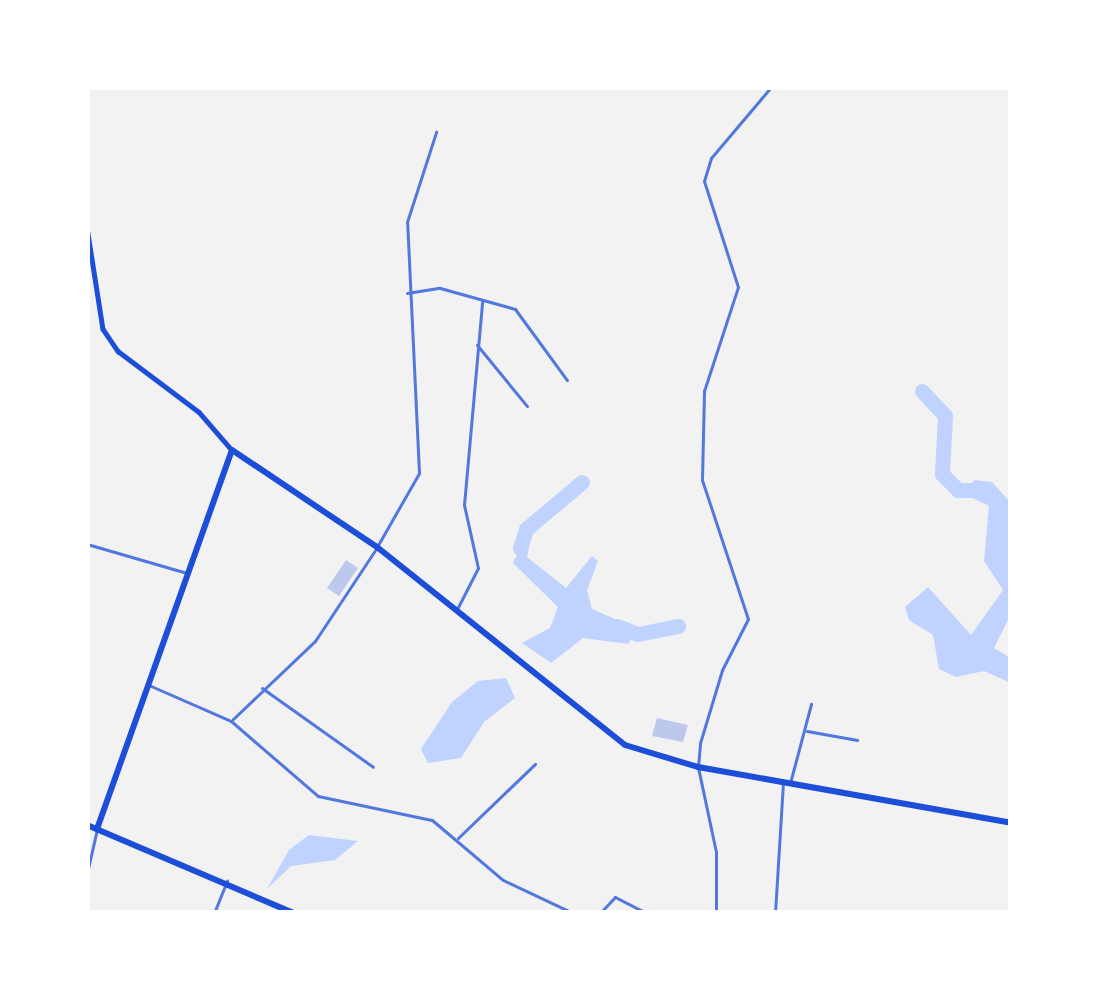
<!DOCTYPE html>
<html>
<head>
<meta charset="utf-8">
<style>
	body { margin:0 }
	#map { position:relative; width:1098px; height:1000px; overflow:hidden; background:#f2f2f2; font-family:"Roboto Condensed",sans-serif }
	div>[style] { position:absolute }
	.water>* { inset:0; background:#bfd3fe }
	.river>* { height:15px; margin:-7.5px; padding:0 7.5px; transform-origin:7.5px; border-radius:7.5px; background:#bfd3fe }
	.building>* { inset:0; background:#bdc9ec }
	.pedestrian>* { height:3px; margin:-1.5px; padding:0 1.5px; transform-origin:1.5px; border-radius:1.5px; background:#5277de }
	.minor>* { height:3px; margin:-1.5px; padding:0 1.5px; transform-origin:1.5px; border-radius:1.5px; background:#5277de }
	.secondary>* { height:4.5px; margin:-2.25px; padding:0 2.25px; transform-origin:2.25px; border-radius:2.25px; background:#1d4ed8 }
	.primary>* { height:6px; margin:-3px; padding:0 3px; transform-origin:3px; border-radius:3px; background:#1d4ed8 }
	span { translate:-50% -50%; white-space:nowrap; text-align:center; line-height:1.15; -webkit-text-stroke:9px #fff; paint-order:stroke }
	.frame { position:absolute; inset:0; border:90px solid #fff; pointer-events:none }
</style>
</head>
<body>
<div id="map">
	<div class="water">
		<div style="clip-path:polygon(974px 480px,992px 482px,1011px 503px,1011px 614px,994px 648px,1011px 658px,1011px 683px,984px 671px,956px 677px,939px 669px,933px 635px,909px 620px,905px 607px,928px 587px,971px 635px,1003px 590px,984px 561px,989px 506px,966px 495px)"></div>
		<div style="clip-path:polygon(535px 518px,527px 557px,566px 588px,592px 556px,598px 561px,587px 590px,592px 609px,633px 627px,629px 644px,583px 638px,551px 663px,522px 643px,550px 628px,558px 607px,513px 563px)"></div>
		<div style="clip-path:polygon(506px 678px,515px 698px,484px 722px,461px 758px,428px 763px,421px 749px,452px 702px,478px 681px)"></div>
		<div style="clip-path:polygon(309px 835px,358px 841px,335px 860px,291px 866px,267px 889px,289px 850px)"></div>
	</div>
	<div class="river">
		<div style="left:922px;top:391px;width:34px;rotate:47deg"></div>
		<div style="left:945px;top:416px;width:58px;rotate:93deg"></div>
		<div style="left:942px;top:474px;width:23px;rotate:45deg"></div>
		<div style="left:958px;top:490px;width:27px"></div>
		<div style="left:520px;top:548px;width:20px;rotate:-72deg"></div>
		<div style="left:526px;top:529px;width:73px;rotate:-40deg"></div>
		<div style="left:617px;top:626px;width:22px;rotate:21deg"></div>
		<div style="left:638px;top:634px;width:41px;rotate:-11.3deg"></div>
	</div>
	<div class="building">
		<div style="clip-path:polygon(346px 560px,358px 568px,339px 596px,327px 588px)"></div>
		<div style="clip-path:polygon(657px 718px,688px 725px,683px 742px,652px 736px)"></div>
	</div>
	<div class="pedestrian">
		<div style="left:262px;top:688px;width:136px;rotate:35.4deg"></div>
		<div style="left:233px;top:719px;width:113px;rotate:-43.6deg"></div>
		<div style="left:315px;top:641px;width:110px;rotate:-56.5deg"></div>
		<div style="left:214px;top:913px;width:35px;rotate:-68deg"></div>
	</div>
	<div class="minor">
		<div style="left:407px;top:293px;width:33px;rotate:-9deg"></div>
		<div style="left:440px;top:288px;width:78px;rotate:15.6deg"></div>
		<div style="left:515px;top:309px;width:88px;rotate:53.8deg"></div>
		<div style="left:477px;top:345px;width:79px;rotate:50.7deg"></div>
		<div style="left:87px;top:516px;width:3px;rotate:90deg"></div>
		<div style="left:87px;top:544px;width:104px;rotate:16.2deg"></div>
		<div style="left:378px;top:545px;width:83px;rotate:-60.3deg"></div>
		<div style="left:419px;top:473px;width:251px;rotate:-92.7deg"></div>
		<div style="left:407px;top:222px;width:95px;rotate:-72.1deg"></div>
		<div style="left:456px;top:611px;width:48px;rotate:-62.9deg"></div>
		<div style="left:478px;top:568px;width:65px;rotate:-102.5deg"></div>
		<div style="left:464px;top:505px;width:204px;rotate:-84.9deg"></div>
		<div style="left:151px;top:686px;width:87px;rotate:23.6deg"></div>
		<div style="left:231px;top:721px;width:115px;rotate:40.8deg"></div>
		<div style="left:318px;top:796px;width:116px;rotate:11.9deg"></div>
		<div style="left:432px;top:820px;width:93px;rotate:40.2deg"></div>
		<div style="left:503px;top:880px;width:77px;rotate:25.2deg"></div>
		<div style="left:807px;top:731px;width:51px;rotate:10.2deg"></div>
		<div style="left:790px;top:783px;width:82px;rotate:-75.1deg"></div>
		<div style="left:458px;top:838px;width:107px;rotate:-43.9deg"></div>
		<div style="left:87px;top:873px;width:45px;rotate:-77.2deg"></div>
		<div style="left:600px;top:913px;width:22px;rotate:-47deg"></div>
		<div style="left:615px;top:897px;width:36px;rotate:27deg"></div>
		<div style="left:716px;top:913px;width:61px;rotate:-90deg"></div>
		<div style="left:716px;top:852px;width:87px;rotate:-102deg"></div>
		<div style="left:698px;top:767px;width:24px;rotate:-85deg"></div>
		<div style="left:700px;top:743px;width:76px;rotate:-73.2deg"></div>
		<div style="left:722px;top:670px;width:57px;rotate:-63deg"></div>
		<div style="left:748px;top:619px;width:146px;rotate:-108.3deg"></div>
		<div style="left:702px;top:480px;width:89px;rotate:-88.7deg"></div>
		<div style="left:704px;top:391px;width:109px;rotate:-71.9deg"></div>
		<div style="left:738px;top:287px;width:111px;rotate:-107.8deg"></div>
		<div style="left:704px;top:181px;width:24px;rotate:-73deg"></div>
		<div style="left:711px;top:158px;width:93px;rotate:-49.8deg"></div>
		<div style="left:775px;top:913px;width:130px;rotate:-86.5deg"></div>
	</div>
	<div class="secondary">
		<div style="left:87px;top:227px;width:103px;rotate:81.1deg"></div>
		<div style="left:103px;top:329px;width:27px;rotate:56deg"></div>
		<div style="left:118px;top:351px;width:101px;rotate:37deg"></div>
		<div style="left:199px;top:412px;width:50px;rotate:49deg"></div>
	</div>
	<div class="primary">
		<div style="left:87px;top:825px;width:224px;rotate:23.1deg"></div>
		<div style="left:97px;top:829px;width:402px;rotate:-70.4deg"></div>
		<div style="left:232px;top:450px;width:174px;rotate:33.8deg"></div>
		<div style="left:377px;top:547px;width:317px;rotate:38.6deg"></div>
		<div style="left:625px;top:745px;width:76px;rotate:16.8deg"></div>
		<div style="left:698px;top:767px;width:318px;rotate:10.1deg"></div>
	</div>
	<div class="frame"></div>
</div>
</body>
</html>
